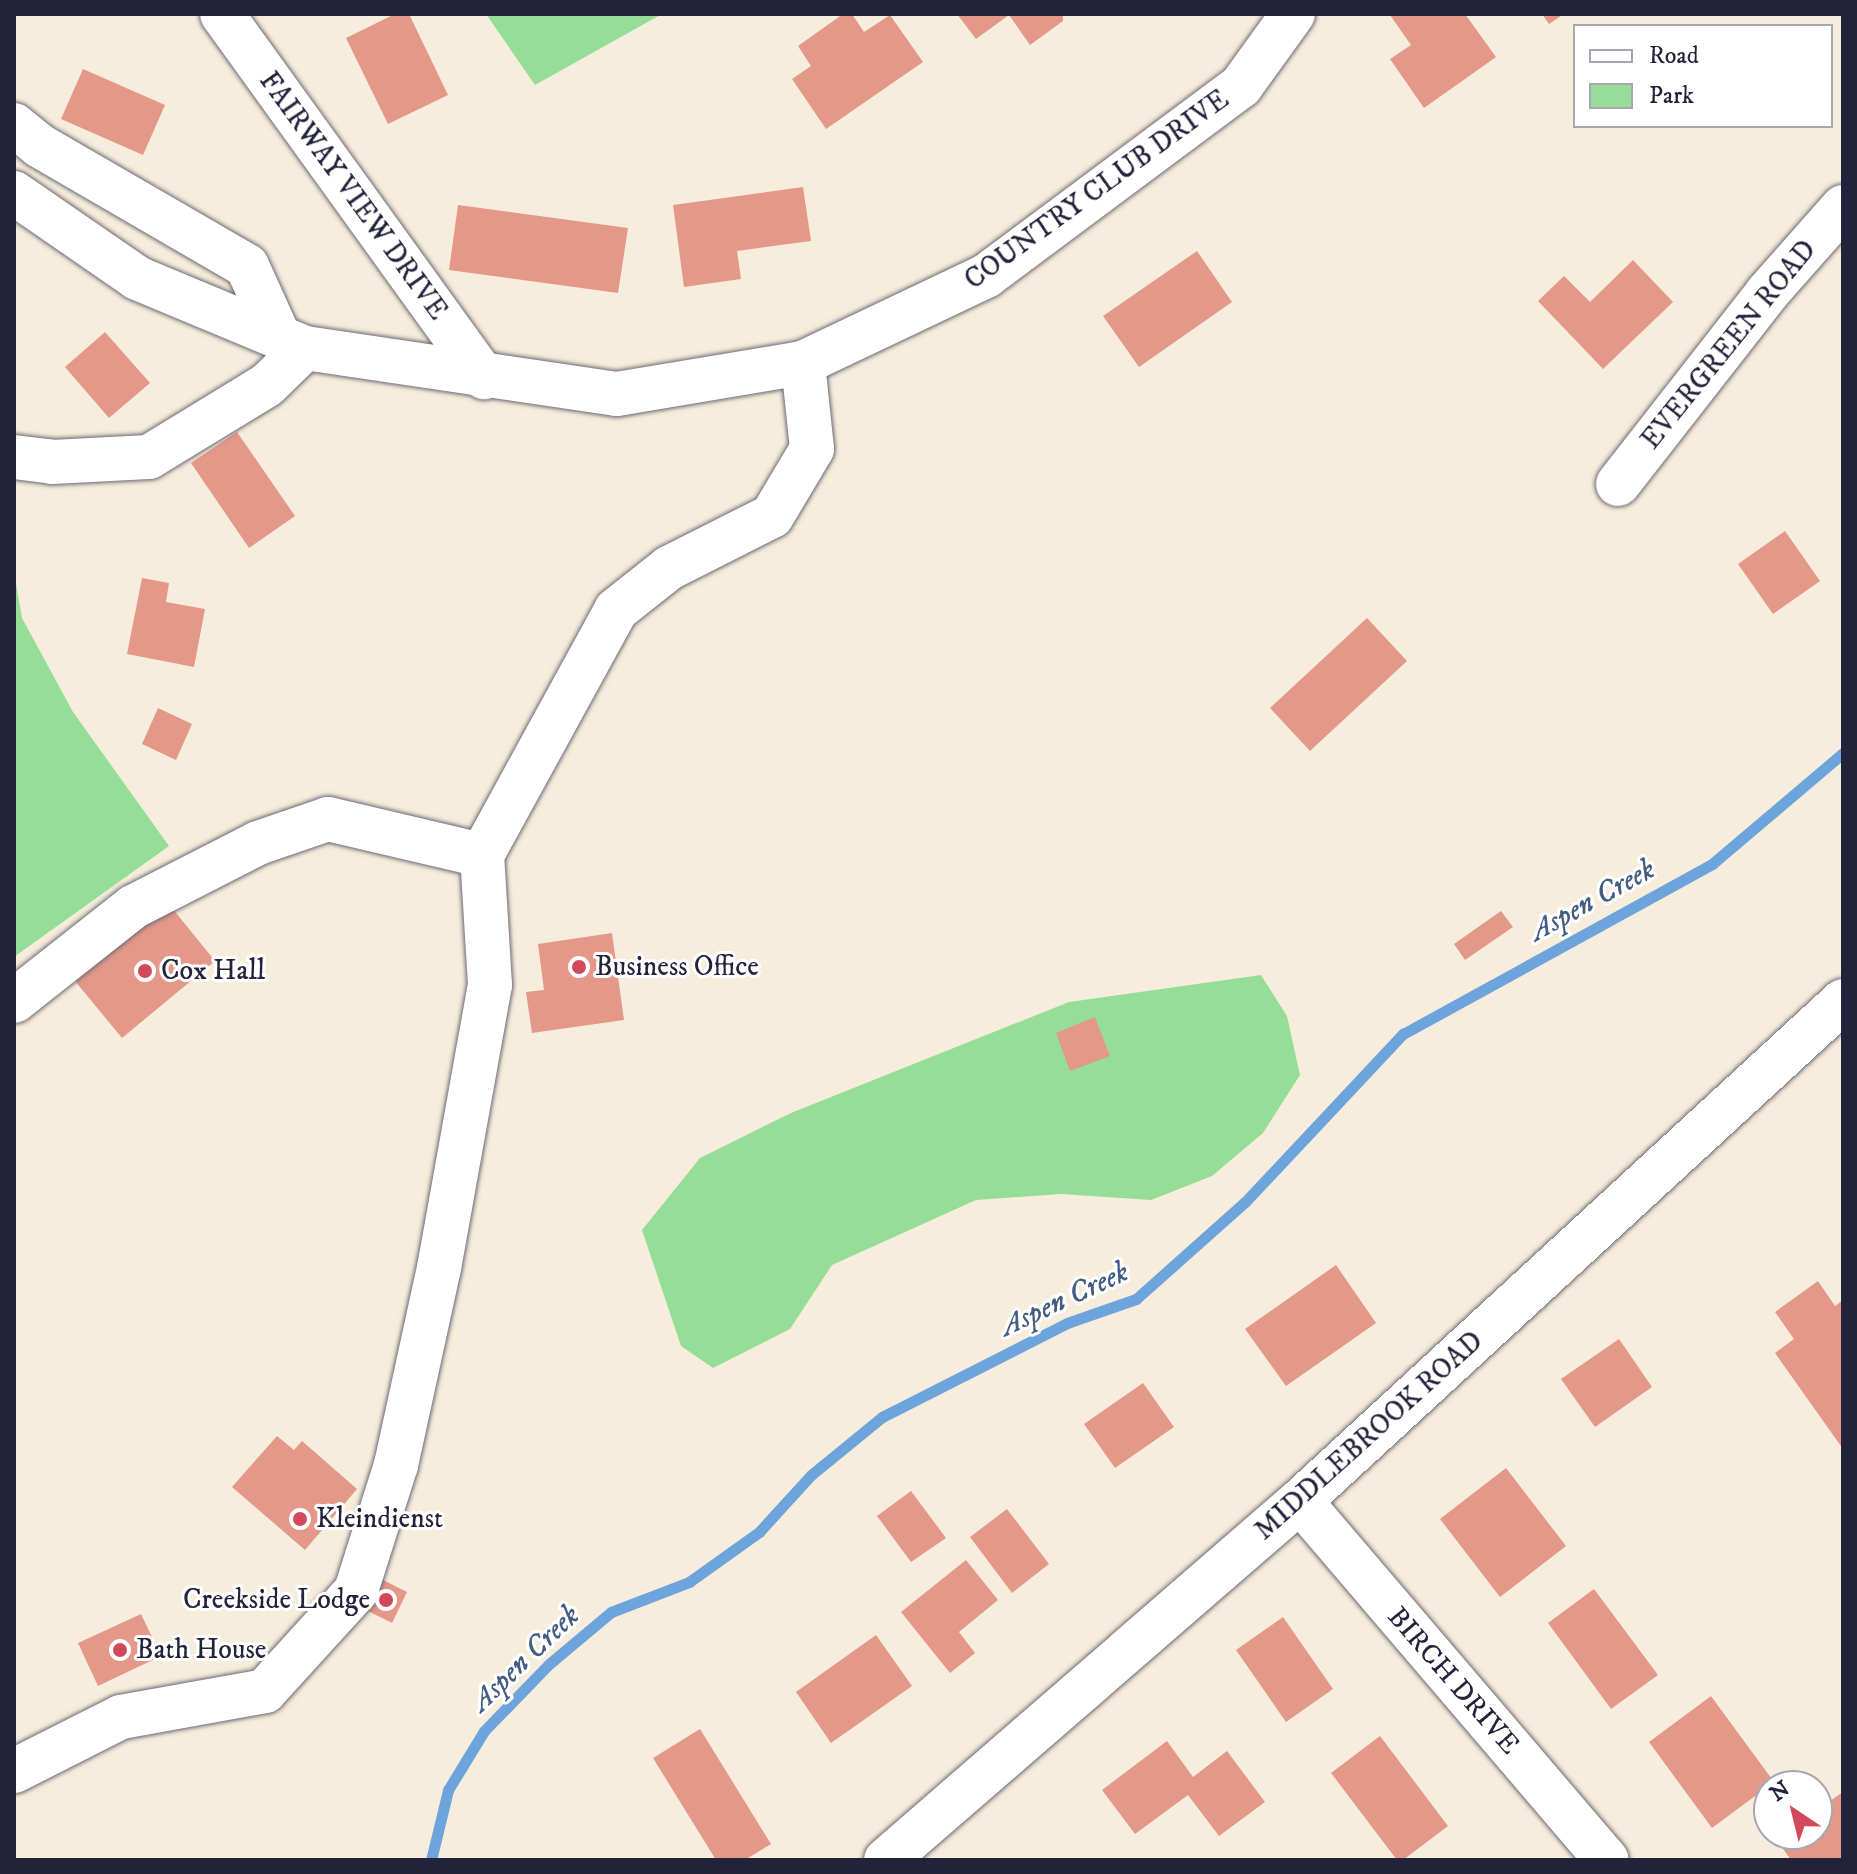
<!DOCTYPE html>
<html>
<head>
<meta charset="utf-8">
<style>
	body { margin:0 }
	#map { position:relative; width:1857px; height:1874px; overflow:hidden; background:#f6eddc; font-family:"IM FELL DW Pica",serif }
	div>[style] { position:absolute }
	.green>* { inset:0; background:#96de98 }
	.stream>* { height:11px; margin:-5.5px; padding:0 5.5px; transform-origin:5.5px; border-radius:5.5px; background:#6ea4dc }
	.building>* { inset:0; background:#e4988a }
	.roads { filter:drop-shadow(0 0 2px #6c6973) drop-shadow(0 0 2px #6c6973) }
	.minor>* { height:44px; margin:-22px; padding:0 22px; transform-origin:22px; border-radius:22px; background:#fff }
	.dots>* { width:22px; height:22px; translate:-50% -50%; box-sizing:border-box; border:4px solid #fff; border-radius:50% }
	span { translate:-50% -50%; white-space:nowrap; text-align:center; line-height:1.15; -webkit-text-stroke:6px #fff; paint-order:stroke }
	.street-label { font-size:28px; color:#22223b }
	.poi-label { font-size:28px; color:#22223b }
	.left { translate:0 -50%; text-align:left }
	.right { translate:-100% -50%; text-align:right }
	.water-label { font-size:30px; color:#445c83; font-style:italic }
	.frame { position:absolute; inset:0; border:16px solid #22223b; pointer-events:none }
	.legend { position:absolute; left:1573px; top:24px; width:260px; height:104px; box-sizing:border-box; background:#fff; border:2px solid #a7a7b1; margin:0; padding:10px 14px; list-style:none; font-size:24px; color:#22223b }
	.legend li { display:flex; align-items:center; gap:16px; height:40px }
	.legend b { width:40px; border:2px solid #a7a7b1 }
	.north { position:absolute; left:1753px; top:1770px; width:80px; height:80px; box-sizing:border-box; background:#fff; border:2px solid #a7a7b1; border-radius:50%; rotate:325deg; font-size:22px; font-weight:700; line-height:32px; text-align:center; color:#22223b }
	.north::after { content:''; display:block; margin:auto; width:28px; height:36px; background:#d1495b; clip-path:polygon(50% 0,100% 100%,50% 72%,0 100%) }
</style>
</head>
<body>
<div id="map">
	<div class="green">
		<div style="clip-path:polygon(486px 14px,662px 14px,535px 85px)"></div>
		<div style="clip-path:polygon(14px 572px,22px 618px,73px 712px,169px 846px,14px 957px)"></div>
		<div style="clip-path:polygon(1261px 975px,1287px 1016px,1300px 1075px,1263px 1133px,1212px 1176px,1151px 1200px,1061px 1194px,976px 1200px,832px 1265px,790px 1329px,713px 1368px,681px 1346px,642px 1230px,700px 1158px,791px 1113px,1069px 1002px)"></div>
	</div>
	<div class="stream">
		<div style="left:431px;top:1860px;width:72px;rotate:-76.3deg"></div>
		<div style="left:448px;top:1790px;width:69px;rotate:-58.6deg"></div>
		<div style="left:484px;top:1731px;width:93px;rotate:-45.9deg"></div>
		<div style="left:549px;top:1664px;width:81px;rotate:-40deg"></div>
		<div style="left:611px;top:1612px;width:84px;rotate:-21deg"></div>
		<div style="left:689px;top:1582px;width:86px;rotate:-35.5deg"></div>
		<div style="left:759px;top:1532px;width:77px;rotate:-47.6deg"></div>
		<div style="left:811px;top:1475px;width:92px;rotate:-39.2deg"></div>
		<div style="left:882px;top:1417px;width:208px;rotate:-26.9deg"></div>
		<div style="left:1067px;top:1323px;width:73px;rotate:-19.2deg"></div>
		<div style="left:1136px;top:1299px;width:146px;rotate:-41.7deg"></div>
		<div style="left:1245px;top:1202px;width:231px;rotate:-46.8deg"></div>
		<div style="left:1403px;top:1034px;width:353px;rotate:-28.8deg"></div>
		<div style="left:1712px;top:864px;width:172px;rotate:-40.3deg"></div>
	</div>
	<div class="building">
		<div style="clip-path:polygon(395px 14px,409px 14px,448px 95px,388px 124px,346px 38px)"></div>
		<div style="clip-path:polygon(843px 14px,852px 14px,864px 32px,890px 15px,923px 62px,826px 129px,792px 79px,811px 66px,798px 46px)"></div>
		<div style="clip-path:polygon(957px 14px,1063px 14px,1063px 21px,1030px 45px,1009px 15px,976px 39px)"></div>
		<div style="clip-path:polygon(1465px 14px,1496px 57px,1424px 108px,1390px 59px,1411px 45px,1390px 15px)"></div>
		<div style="clip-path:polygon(1542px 14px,1564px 14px,1549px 24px)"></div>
		<div style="clip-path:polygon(83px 69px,165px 105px,143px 155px,61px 119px)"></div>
		<div style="clip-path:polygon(803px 187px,811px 241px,737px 251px,741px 279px,684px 287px,673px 205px)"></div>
		<div style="clip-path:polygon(458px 205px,628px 228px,618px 293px,449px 270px)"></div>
		<div style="clip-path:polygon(1197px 251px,1232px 302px,1139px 367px,1103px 316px)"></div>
		<div style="clip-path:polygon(1633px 260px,1673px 302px,1603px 369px,1538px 301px,1564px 276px,1590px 302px)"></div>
		<div style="clip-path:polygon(105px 332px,150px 383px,109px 418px,65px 367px)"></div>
		<div style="clip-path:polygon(237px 432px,295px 516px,249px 548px,191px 463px)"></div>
		<div style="clip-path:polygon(1785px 531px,1820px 581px,1773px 614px,1738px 564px)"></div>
		<div style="clip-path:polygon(142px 578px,169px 583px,166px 602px,205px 609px,194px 667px,127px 654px)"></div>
		<div style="clip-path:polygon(1367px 618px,1407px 661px,1310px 751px,1270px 708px)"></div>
		<div style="clip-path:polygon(158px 708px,192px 724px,176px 760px,142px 744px)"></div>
		<div style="clip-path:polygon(168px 903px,215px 961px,122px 1038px,75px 981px)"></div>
		<div style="clip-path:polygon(1501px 911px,1513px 927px,1465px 960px,1454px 944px)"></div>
		<div style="clip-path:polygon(612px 933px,624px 1020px,532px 1033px,526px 992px,544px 990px,538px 944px)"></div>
		<div style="clip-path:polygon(1095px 1017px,1110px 1056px,1070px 1071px,1056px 1033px)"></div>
		<div style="clip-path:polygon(1336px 1265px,1376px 1323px,1286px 1386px,1245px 1329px)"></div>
		<div style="clip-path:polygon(1818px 1281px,1835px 1306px,1843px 1300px,1843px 1449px,1775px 1353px,1794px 1339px,1775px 1312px)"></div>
		<div style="clip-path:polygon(1619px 1339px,1652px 1387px,1595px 1427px,1561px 1379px)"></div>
		<div style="clip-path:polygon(1143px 1383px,1174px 1427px,1115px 1468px,1084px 1424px)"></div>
		<div style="clip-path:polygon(277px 1436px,294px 1450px,302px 1441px,357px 1489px,305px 1550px,232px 1487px)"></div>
		<div style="clip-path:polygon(1506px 1468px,1566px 1546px,1500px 1597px,1440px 1519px)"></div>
		<div style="clip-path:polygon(911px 1491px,946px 1538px,911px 1562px,877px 1516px)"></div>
		<div style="clip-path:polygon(1007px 1509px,1049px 1564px,1012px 1593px,970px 1537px)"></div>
		<div style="clip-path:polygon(966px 1560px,998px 1600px,959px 1632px,975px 1653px,950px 1673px,901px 1612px)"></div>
		<div style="clip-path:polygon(379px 1578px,407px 1592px,392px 1623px,364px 1609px)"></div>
		<div style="clip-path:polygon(1594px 1589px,1658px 1675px,1611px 1709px,1548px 1623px)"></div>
		<div style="clip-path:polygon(141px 1614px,161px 1656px,98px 1686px,78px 1643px)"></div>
		<div style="clip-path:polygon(1283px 1617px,1333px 1689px,1286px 1722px,1236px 1650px)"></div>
		<div style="clip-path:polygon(876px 1635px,912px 1686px,831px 1743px,796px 1692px)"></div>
		<div style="clip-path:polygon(1711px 1696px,1774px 1782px,1712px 1828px,1649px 1742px)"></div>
		<div style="clip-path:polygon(700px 1729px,771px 1844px,745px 1860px,716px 1860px,653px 1758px)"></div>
		<div style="clip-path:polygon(1380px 1736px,1448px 1826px,1403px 1860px,1397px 1860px,1331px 1773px)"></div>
		<div style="clip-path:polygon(1167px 1741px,1193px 1777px,1227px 1751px,1265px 1802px,1219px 1836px,1188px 1795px,1135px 1834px,1102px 1790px)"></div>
		<div style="clip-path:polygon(1843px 1792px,1843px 1860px,1791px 1860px,1776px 1839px,1817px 1834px,1817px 1810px)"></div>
	</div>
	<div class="roads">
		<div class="minor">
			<div style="left:222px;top:14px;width:448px;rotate:54.2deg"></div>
			<div style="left:14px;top:125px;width:33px;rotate:39deg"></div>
			<div style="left:40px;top:146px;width:239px;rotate:30.1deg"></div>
			<div style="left:247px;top:266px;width:78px;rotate:65.7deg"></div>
			<div style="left:14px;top:193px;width:150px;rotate:34.6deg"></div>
			<div style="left:137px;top:278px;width:182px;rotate:22.6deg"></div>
			<div style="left:305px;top:348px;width:315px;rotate:8.4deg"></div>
			<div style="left:617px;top:394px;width:189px;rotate:-9.5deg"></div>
			<div style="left:803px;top:363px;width:203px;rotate:-25.4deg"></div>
			<div style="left:986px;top:276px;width:318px;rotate:-36.7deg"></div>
			<div style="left:1241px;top:86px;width:89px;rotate:-54.2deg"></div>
			<div style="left:14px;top:457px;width:38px;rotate:7deg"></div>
			<div style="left:52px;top:462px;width:97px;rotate:-3deg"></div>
			<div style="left:149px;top:457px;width:138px;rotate:-31.4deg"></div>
			<div style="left:267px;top:385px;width:53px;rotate:-44.2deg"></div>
			<div style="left:1618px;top:484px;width:242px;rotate:-52deg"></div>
			<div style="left:1767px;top:293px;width:115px;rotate:-48.5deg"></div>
			<div style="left:14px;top:1001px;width:152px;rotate:-38.3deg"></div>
			<div style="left:133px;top:907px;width:140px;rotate:-27.1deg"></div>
			<div style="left:258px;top:843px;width:74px;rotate:-18.9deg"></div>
			<div style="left:328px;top:819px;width:158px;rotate:13.2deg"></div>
			<div style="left:1300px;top:1501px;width:472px;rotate:49.5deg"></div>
			<div style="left:14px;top:1771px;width:120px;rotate:-26.8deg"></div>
			<div style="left:121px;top:1717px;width:146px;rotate:-10.2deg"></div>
			<div style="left:265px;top:1691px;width:135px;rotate:-47.7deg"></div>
			<div style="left:356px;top:1591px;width:132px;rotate:-72.4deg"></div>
			<div style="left:396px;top:1465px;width:202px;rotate:-77.7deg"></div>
			<div style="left:439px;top:1268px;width:288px;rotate:-79.8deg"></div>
			<div style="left:490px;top:985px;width:130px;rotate:-93.5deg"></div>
			<div style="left:482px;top:855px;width:279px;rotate:-61.3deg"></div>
			<div style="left:616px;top:610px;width:68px;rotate:-38.4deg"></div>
			<div style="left:669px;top:568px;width:115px;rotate:-26.8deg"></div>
			<div style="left:772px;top:516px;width:78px;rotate:-59.2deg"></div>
			<div style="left:812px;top:449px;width:86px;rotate:-96deg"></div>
			<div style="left:886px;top:1860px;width:548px;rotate:-40.93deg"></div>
			<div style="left:1300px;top:1501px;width:738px;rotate:-42.64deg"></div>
		</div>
	</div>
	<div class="dots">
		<div style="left:579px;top:967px;background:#d1495b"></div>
		<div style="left:145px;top:971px;background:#d1495b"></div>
		<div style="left:300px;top:1519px;background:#d1495b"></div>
		<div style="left:386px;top:1600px;background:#d1495b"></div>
		<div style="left:120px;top:1650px;background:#d1495b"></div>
	</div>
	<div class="street-label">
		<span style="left:1097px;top:190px;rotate:-36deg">COUNTRY CLUB DRIVE</span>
		<span style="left:353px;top:196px;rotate:54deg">FAIRWAY VIEW DRIVE</span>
		<span style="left:1729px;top:345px;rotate:-51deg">EVERGREEN ROAD</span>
		<span style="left:1369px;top:1436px;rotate:-42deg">MIDDLEBROOK ROAD</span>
		<span style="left:1453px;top:1681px;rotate:49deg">BIRCH DRIVE</span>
	</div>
	<div class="poi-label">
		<span class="left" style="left:595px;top:967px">Business Office</span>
		<span class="left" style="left:161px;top:971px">Cox Hall</span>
		<span class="left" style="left:316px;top:1519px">Kleindienst</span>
		<span class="right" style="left:370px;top:1600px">Creekside Lodge</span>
		<span class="left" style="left:136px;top:1650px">Bath House</span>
	</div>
	<div class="water-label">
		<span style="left:1593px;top:901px;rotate:-29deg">Aspen Creek</span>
		<span style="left:1065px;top:1300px;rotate:-25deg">Aspen Creek</span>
		<span style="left:526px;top:1659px;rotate:-44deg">Aspen Creek</span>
	</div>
	<div class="frame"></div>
	<ul class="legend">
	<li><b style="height:10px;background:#fff"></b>Road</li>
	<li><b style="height:22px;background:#96de98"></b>Park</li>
	</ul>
	<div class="north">N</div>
</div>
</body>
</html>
